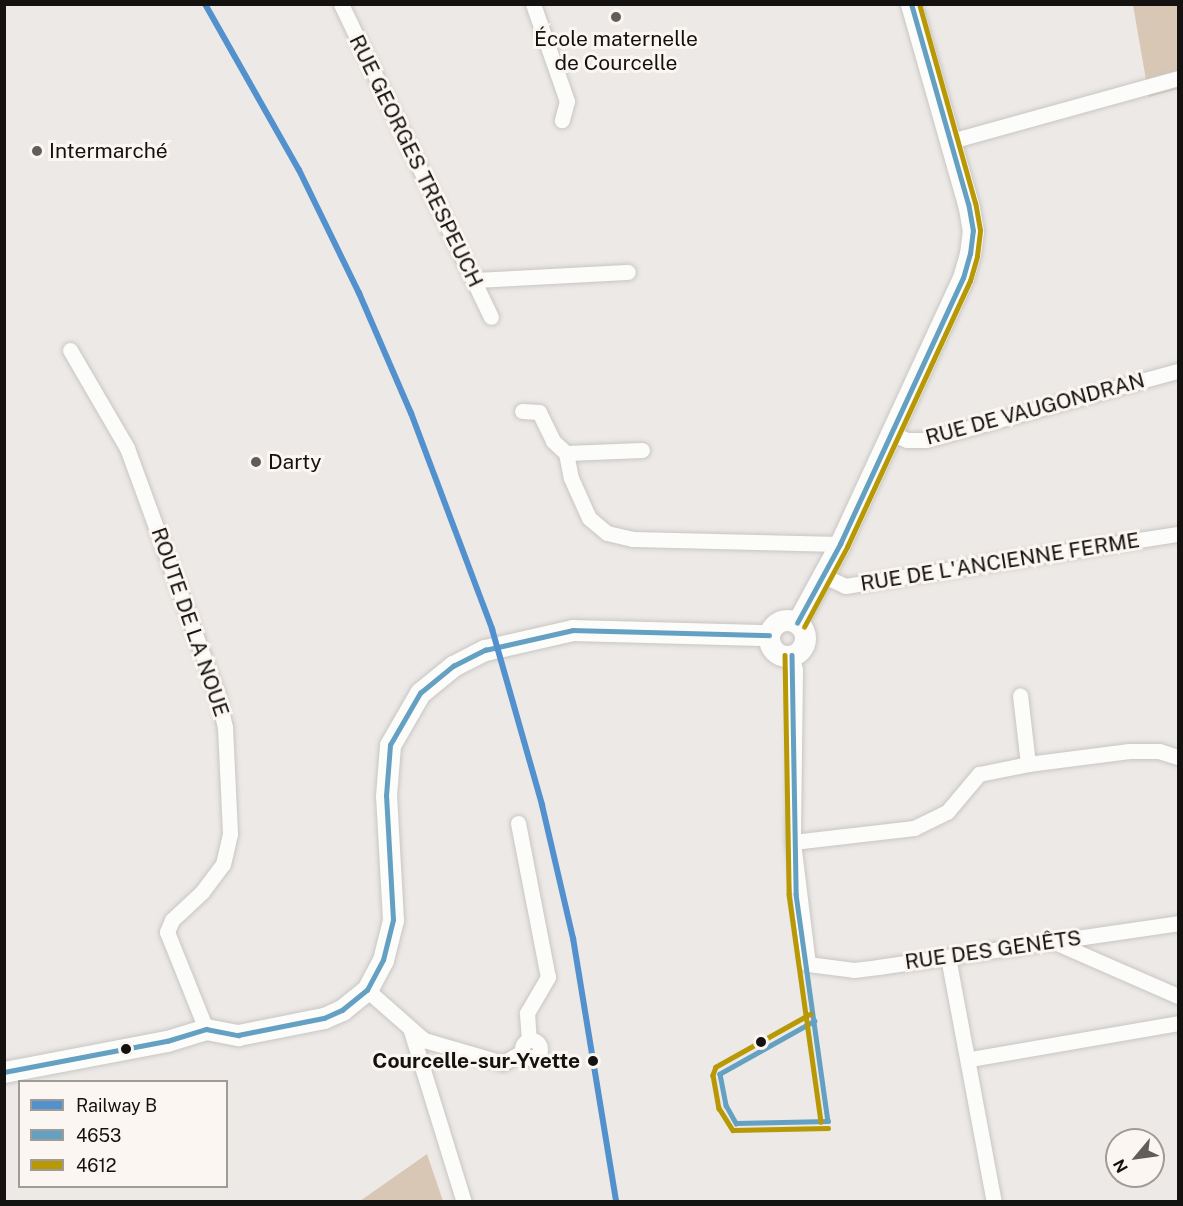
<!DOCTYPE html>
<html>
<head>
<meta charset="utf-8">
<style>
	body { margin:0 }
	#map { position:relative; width:1183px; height:1206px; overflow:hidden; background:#ece9e6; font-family:"Public Sans",sans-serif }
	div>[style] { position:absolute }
	.forest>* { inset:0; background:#d9c7b5 }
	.roads { filter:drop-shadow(0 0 2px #c8c6c3) drop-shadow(0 0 2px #c8c6c3) }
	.street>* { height:15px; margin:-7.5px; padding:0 7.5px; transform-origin:7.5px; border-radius:7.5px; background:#fcfcfb }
	.street>.ring { margin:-7.5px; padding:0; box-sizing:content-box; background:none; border:15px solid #fcfcfb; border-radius:50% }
	.secondary>* { height:21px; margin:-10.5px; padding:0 10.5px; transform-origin:10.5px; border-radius:10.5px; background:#fcfcfb }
	.secondary>.ring { margin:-10.5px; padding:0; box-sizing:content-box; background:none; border:21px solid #fcfcfb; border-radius:50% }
	.bus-1>* { height:4.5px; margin:-2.25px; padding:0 2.25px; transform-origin:2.25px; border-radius:2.25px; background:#64a0c2 }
	.bus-2>* { height:4.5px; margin:-2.25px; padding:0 2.25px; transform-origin:2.25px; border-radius:2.25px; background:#b89905 }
	.rail-1>* { height:6px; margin:-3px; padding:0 3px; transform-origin:3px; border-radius:3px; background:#5291ce }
	.dots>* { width:16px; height:16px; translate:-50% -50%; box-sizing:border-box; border:3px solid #fbf6f1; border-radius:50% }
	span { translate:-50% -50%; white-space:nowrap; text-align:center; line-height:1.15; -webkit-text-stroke:6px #fbf6f1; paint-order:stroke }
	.poi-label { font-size:21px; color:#141210 }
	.left { translate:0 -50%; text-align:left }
	.street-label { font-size:21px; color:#141210 }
	.stop-label { font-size:21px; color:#141210; font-weight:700 }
	.right { translate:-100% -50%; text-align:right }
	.frame { position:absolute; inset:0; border:6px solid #141210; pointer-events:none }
	.legend { position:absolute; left:18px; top:1080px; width:210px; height:108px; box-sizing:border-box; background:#fbf6f1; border:2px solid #9f9b97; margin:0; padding:8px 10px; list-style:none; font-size:18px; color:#141210 }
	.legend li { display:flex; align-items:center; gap:12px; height:30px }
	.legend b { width:30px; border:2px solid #9f9b97 }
	.north { position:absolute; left:1105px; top:1128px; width:60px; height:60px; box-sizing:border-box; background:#fbf6f1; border:2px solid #9f9b97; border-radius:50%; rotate:241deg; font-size:16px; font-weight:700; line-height:24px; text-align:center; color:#141210 }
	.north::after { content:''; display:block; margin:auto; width:21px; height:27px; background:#605d5b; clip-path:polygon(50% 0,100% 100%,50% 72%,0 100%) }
</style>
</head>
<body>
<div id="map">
	<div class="forest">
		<div style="clip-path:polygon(1133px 5px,1178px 5px,1178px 89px,1149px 97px)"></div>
		<div style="clip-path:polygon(427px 1154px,443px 1201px,360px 1201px)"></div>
	</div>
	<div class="roads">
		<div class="street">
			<div style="left:341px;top:4px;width:347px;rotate:64.4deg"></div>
			<div style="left:533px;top:4px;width:103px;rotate:70.7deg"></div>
			<div style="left:567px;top:101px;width:20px;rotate:105deg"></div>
			<div style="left:951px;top:141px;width:236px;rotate:-15.5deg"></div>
			<div style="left:474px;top:280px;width:154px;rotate:-3deg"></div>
			<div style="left:70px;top:350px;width:113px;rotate:59.8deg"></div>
			<div style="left:127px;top:448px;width:265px;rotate:69.9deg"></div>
			<div style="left:218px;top:697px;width:31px;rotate:77deg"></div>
			<div style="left:225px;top:727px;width:107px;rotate:87.3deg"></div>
			<div style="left:230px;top:834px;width:31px;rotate:103deg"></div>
			<div style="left:223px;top:864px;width:35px;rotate:127deg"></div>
			<div style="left:202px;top:892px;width:41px;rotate:137deg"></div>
			<div style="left:172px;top:920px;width:13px;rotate:113deg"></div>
			<div style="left:167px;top:932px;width:105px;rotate:68.1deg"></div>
			<div style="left:522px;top:411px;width:17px;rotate:3deg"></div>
			<div style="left:539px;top:412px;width:32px;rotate:64deg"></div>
			<div style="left:553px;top:441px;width:18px;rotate:43deg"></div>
			<div style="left:891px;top:433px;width:17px;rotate:24deg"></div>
			<div style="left:907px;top:440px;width:18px"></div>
			<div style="left:925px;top:440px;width:262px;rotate:-15.3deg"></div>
			<div style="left:642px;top:450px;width:76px;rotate:177.7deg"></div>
			<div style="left:566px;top:453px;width:25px;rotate:79deg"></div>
			<div style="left:571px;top:478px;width:44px;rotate:65.8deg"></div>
			<div style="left:589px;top:518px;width:23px;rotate:40deg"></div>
			<div style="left:607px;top:533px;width:27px;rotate:13deg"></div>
			<div style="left:633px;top:539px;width:207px;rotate:1.4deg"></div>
			<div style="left:824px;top:576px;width:23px;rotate:25deg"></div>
			<div style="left:845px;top:586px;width:337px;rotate:-8.9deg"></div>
			<div style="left:792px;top:655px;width:15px;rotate:79deg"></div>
			<div style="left:795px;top:670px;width:172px;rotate:90.7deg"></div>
			<div style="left:793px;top:842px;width:123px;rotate:83deg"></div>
			<div style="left:808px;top:964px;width:46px;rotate:7.4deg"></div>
			<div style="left:854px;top:970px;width:24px;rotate:-7deg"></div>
			<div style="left:878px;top:967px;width:303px;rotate:-8.3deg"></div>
			<div style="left:1028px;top:764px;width:102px;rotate:-7.3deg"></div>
			<div style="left:1129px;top:751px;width:30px"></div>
			<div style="left:1159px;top:751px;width:20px;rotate:18deg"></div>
			<div style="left:518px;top:823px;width:157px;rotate:79deg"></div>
			<div style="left:548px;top:977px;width:42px;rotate:120.3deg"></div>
			<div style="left:527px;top:1013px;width:27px;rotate:86deg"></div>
			<div style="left:793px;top:842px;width:122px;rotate:-6.6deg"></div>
			<div style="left:914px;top:828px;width:37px;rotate:-26deg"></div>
			<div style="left:947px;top:812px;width:50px;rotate:-49.9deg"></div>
			<div style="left:979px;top:774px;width:50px;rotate:-11.5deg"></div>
			<div style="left:1028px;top:764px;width:69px;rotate:-96.6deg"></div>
			<div style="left:1052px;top:941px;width:137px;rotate:23.6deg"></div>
			<div style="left:948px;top:957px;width:249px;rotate:79.4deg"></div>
			<div style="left:367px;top:990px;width:76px;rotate:41.3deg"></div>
			<div style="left:424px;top:1040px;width:82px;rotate:16.2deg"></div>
			<div style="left:503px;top:1063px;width:22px;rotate:-30deg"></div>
			<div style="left:411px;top:1031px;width:179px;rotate:72.8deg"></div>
			<div class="ring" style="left:522px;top:1040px;width:3px;height:3px"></div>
			<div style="left:970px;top:1059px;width:211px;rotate:-9.8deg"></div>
		</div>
		<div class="secondary">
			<div class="ring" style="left:769px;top:620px;width:15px;height:15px"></div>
			<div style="left:797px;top:623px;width:90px;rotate:-61.4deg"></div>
			<div style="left:840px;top:544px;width:293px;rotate:-65.2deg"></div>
			<div style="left:963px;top:278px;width:25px;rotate:-74deg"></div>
			<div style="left:970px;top:254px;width:23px;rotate:-83deg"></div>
			<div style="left:973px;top:231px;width:27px;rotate:-100deg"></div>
			<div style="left:968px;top:204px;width:208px;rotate:-105.9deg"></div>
			<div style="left:4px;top:1072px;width:166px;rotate:-10.8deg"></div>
			<div style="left:167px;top:1041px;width:41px;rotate:-17.1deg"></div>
			<div style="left:206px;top:1029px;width:33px;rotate:11deg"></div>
			<div style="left:238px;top:1035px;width:88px;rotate:-11.2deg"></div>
			<div style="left:324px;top:1018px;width:20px;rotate:-24deg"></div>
			<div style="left:342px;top:1010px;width:32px;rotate:-39deg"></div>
			<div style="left:367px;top:990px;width:34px;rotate:-62deg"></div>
			<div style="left:383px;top:960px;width:41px;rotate:-76deg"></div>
			<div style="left:393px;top:920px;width:124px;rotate:-93.2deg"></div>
			<div style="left:386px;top:796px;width:51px;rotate:-85.5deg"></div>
			<div style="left:390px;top:745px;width:60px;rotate:-60deg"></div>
			<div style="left:420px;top:693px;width:43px;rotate:-39.3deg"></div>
			<div style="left:453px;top:666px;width:36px;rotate:-27deg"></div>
			<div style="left:485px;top:650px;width:90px;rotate:-12.8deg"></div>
			<div style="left:573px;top:630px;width:196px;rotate:1.5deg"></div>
		</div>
	</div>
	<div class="bus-1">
		<div style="left:797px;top:623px;width:90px;rotate:-61.4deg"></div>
		<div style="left:840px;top:544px;width:293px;rotate:-65.2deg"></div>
		<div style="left:963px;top:278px;width:25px;rotate:-74deg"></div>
		<div style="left:970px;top:254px;width:23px;rotate:-83deg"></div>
		<div style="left:973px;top:231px;width:27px;rotate:-100deg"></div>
		<div style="left:968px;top:204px;width:208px;rotate:-105.9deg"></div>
		<div style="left:792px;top:655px;width:239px;rotate:89deg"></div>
		<div style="left:796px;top:894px;width:229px;rotate:82deg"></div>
		<div style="left:815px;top:1021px;width:109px;rotate:150.8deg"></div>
		<div style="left:720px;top:1074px;width:32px;rotate:79deg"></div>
		<div style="left:726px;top:1105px;width:21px;rotate:61deg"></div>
		<div style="left:736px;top:1123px;width:92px;rotate:-1.2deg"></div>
		<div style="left:4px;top:1072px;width:166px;rotate:-10.8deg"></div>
		<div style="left:167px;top:1041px;width:41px;rotate:-17.1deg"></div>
		<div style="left:206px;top:1029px;width:33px;rotate:11deg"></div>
		<div style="left:238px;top:1035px;width:88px;rotate:-11.2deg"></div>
		<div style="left:324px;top:1018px;width:20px;rotate:-24deg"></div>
		<div style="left:342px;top:1010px;width:32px;rotate:-39deg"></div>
		<div style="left:367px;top:990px;width:34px;rotate:-62deg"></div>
		<div style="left:383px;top:960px;width:41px;rotate:-76deg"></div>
		<div style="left:393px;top:920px;width:124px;rotate:-93.2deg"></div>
		<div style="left:386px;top:796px;width:51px;rotate:-85.5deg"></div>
		<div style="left:390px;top:745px;width:60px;rotate:-60deg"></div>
		<div style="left:420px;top:693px;width:43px;rotate:-39.3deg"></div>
		<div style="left:453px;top:666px;width:36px;rotate:-27deg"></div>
		<div style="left:485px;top:650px;width:90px;rotate:-12.8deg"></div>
		<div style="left:573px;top:630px;width:196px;rotate:1.5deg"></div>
	</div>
	<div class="bus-2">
		<div style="left:804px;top:627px;width:91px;rotate:-61.7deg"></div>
		<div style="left:847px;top:547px;width:293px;rotate:-65.2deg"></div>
		<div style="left:970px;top:281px;width:26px;rotate:-74deg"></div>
		<div style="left:977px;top:256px;width:26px;rotate:-83deg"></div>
		<div style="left:980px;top:230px;width:27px;rotate:-100deg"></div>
		<div style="left:975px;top:203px;width:207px;rotate:-105.7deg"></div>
		<div style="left:785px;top:655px;width:239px;rotate:89deg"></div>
		<div style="left:789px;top:894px;width:230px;rotate:82deg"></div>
		<div style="left:811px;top:1014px;width:109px;rotate:150.8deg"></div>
		<div style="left:716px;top:1067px;width:9px;rotate:111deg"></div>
		<div style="left:713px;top:1075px;width:34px;rotate:80deg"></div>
		<div style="left:719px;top:1108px;width:26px;rotate:58deg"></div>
		<div style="left:733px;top:1130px;width:95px;rotate:-1.2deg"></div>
	</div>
	<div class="rail-1">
		<div style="left:205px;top:4px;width:191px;rotate:60.5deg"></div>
		<div style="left:299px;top:170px;width:137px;rotate:64deg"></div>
		<div style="left:359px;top:293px;width:131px;rotate:66.6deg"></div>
		<div style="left:411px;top:413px;width:231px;rotate:69.4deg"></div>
		<div style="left:492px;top:629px;width:183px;rotate:74.1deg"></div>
		<div style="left:542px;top:805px;width:137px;rotate:76.9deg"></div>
		<div style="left:573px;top:938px;width:267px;rotate:80.7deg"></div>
	</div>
	<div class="dots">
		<div style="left:616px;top:17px;background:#605d5b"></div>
		<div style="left:37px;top:151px;background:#605d5b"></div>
		<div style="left:256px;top:462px;background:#605d5b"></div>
		<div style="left:761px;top:1042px;background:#141210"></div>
		<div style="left:126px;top:1049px;background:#141210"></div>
		<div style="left:593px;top:1061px;background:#141210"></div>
	</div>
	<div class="poi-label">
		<span style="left:616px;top:51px">École maternelle<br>de Courcelle</span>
		<span class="left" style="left:49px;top:151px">Intermarché</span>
		<span class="left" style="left:268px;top:462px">Darty</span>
	</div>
	<div class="street-label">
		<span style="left:416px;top:161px;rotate:64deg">RUE GEORGES TRESPEUCH</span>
		<span style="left:1035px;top:409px;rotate:-15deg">RUE DE VAUGONDRAN</span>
		<span style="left:1000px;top:562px;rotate:-9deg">RUE DE L'ANCIENNE FERME</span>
		<span style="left:190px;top:622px;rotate:71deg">ROUTE DE LA NOUE</span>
		<span style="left:993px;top:950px;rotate:-8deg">RUE DES GENÊTS</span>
	</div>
	<div class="stop-label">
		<span class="right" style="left:580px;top:1061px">Courcelle-sur-Yvette</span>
	</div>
	<div class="frame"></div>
	<ul class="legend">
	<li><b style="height:8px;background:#5291ce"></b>Railway B</li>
	<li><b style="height:8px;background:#64a0c2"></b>4653</li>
	<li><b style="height:8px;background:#b89905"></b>4612</li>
	</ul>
	<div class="north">N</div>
</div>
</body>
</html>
